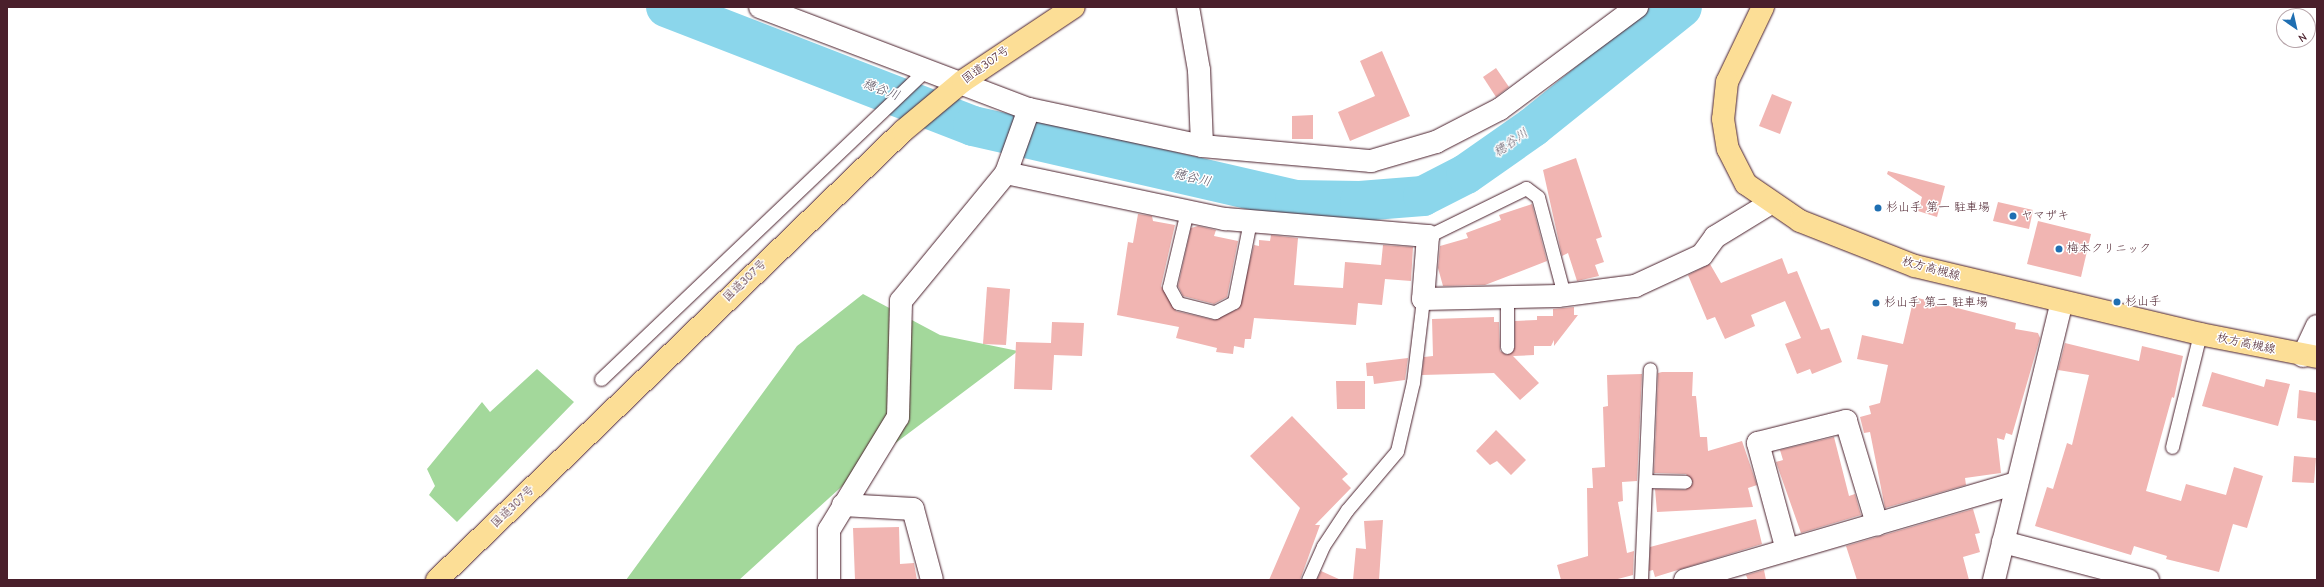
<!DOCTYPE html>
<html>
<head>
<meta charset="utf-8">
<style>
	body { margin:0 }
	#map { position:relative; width:2324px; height:587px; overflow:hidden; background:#fff; font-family:"Comic Neue","Klee One",sans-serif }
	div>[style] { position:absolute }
	.green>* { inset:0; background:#a3d89b }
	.river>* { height:40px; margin:-20px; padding:0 20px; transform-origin:20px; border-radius:20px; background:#8bd6eb }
	.building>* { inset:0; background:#f1b5b2 }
	.roads { filter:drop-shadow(0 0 1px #4a1f2b) drop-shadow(0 0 1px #4a1f2b) }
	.service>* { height:13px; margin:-6.5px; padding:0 6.5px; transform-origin:6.5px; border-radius:6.5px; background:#fff }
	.minor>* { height:22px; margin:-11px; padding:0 11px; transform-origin:11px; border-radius:11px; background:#fff }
	.primary>* { height:22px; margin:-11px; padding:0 11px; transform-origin:11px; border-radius:11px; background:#fcde96 }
	.trunk>* { height:22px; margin:-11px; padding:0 11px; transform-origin:11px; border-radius:11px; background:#fcde96 }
	.dots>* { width:11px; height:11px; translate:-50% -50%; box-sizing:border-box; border:2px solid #fff; border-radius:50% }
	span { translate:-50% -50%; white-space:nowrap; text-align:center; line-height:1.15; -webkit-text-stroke:3px #fff; paint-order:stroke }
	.street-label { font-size:12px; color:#4a1f2b }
	.poi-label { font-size:12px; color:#4a1f2b }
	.left { translate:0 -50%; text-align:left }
	.water-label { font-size:13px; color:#5e5665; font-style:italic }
	.frame { position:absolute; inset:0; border:8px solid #4a1f2b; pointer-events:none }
	.north { position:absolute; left:2276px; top:8px; width:40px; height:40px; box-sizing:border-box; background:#fff; border:1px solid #b7a5aa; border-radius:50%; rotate:146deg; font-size:11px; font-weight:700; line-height:16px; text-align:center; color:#4a1f2b }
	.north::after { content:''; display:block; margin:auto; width:14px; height:18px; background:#1f6fb2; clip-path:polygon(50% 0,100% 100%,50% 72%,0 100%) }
</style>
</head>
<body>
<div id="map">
	<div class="green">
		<div style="clip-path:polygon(863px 294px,940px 335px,1018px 351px,861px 469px,739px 580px,626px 580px,797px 346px)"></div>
		<div style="clip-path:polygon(537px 369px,574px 402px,457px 522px,429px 495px,435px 486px,427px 469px,482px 402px,490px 412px)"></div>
	</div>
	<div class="river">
		<div style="left:666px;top:7px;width:329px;rotate:21.2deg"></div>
		<div style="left:973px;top:126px;width:330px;rotate:12.9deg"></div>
		<div style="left:1295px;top:200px;width:65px;rotate:0.9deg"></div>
		<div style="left:1360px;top:201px;width:63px;rotate:-4.5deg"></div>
		<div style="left:1423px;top:196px;width:48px;rotate:-27.1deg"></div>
		<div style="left:1466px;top:174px;width:82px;rotate:-35deg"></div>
		<div style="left:1533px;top:127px;width:191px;rotate:-38.8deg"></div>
	</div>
	<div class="building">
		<div style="clip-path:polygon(1382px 51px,1410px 116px,1350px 141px,1338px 112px,1375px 96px,1360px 61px)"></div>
		<div style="clip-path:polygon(1496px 68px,1509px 87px,1496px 97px,1483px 77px)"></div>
		<div style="clip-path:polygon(1772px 94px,1792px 102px,1780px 134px,1759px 126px)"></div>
		<div style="clip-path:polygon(1313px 115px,1313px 139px,1292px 139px,1292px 116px)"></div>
		<div style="clip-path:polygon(1576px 158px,1602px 237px,1596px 239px,1604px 262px,1595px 265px,1599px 276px,1577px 281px,1568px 253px,1562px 256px,1543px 170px)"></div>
		<div style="clip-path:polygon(1888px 171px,1945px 186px,1937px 217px,1918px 211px,1922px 197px,1887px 174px)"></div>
		<div style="clip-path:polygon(1998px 202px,2033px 210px,2029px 229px,1993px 221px)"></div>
		<div style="clip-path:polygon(1532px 204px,1547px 261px,1485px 285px,1443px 286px,1438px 268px,1440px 246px,1468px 238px,1466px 233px,1501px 220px,1499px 215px)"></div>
		<div style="clip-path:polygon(1138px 214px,1152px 216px,1153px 221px,1175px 225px,1161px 286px,1176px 311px,1214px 320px,1238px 309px,1254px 245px,1259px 246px,1259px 240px,1270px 241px,1271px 235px,1298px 238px,1294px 285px,1343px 288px,1345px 262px,1381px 265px,1383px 245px,1413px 247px,1411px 281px,1385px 279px,1382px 305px,1358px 303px,1356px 325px,1254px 318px,1251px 339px,1245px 339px,1244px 348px,1234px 346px,1233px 354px,1216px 352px,1217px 348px,1176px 338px,1179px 327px,1117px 315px,1128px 242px,1133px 243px)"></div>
		<div style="clip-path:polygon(2038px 221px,2091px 234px,2081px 277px,2027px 264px)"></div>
		<div style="clip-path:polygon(1198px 226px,1216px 230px,1214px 236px,1238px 241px,1227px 297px,1214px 304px,1183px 296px,1178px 286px,1191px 228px)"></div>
		<div style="clip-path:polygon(1782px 258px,1788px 274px,1797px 271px,1821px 330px,1829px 328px,1842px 362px,1812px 374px,1810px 369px,1797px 374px,1785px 344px,1801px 338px,1785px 301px,1751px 315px,1755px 326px,1725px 339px,1715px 317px,1707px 320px,1688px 275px,1710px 264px,1721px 283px)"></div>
		<div style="clip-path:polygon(987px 287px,1010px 289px,1006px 345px,983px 344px)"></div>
		<div style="clip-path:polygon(1914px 297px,2016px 323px,2015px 329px,2038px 333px,2040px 338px,2012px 435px,2006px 433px,2004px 440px,1997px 438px,2001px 473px,1965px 478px,1966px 485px,1885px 508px,1870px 432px,1864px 433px,1860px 417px,1871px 414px,1869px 406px,1880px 403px,1888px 365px,1857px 359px,1862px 335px,1903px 344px)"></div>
		<div style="clip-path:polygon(1574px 307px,1574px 315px,1578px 315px,1554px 346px,1554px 340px,1551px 346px,1534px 346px,1534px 355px,1513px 356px,1539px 383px,1520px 400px,1494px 373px,1422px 375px,1424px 357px,1433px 356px,1432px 319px,1494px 317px,1494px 322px,1499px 322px,1500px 351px,1507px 355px,1515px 347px,1515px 321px,1537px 320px,1537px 316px,1553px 316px,1553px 309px)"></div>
		<div style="clip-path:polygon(1052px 322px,1084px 323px,1082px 356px,1054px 355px,1052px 390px,1014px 389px,1016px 342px,1051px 343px)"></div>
		<div style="clip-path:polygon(2065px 343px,2139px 361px,2142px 346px,2183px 356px,2174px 398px,2172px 397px,2146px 491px,2181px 501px,2186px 484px,2226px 495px,2234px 467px,2263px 476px,2247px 528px,2233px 524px,2219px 572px,2166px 559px,2167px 556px,2134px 546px,2131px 555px,2035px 526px,2047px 487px,2053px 489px,2067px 443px,2072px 445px,2089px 375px,2058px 370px)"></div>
		<div style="clip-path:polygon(1408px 358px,1405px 380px,1374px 384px,1373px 376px,1367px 376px,1366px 363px)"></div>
		<div style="clip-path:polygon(1662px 372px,1693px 372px,1692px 396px,1696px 396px,1700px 437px,1707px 437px,1708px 451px,1742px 441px,1757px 485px,1748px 488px,1753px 507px,1657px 512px,1655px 489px,1685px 490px,1693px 483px,1686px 474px,1654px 473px,1658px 373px)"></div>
		<div style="clip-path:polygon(2212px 372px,2264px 387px,2266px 379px,2290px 384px,2278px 426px,2202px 406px)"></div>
		<div style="clip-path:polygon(1642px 374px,1637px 481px,1622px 482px,1623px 501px,1618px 502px,1627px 553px,1634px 551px,1633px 575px,1614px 580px,1561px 580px,1557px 565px,1588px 556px,1587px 488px,1593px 488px,1592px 468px,1605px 467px,1603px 407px,1608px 406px,1607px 375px)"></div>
		<div style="clip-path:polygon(1336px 381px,1365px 381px,1365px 409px,1337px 409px)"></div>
		<div style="clip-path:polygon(2299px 390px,2317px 393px,2317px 421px,2297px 418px)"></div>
		<div style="clip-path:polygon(1292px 416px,1348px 474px,1342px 479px,1351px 488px,1315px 525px,1320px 525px,1300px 580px,1269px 580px,1300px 508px,1250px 456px)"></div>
		<div style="clip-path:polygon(1496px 430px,1526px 460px,1511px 475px,1497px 461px,1490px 465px,1476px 451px)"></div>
		<div style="clip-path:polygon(1834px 437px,1849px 496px,1855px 494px,1861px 515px,1801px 533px,1776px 462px,1783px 460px,1780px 450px)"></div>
		<div style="clip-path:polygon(2294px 456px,2316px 458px,2314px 483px,2292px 482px)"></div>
		<div style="clip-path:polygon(1973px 509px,1980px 533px,1975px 534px,1980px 552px,1963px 557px,1969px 580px,1857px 580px,1846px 546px)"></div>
		<div style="clip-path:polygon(1756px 519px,1762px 544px,1655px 577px,1653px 570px,1649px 571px,1650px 547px)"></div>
		<div style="clip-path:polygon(1383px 520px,1379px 580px,1353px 580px,1356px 548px,1366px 549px,1364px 521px)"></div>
		<div style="clip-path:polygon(899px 527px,900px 564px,914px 563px,917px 580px,855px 580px,853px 528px)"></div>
		<div style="clip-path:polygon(1764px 570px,1766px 580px,1748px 580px,1746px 575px)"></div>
		<div style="clip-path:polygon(1321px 571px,1341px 580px,1317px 580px)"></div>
	</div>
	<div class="roads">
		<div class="service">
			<div style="left:1187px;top:211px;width:78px;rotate:103.3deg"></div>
			<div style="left:1169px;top:287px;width:18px;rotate:61deg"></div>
			<div style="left:1178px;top:303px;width:38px;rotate:14deg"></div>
			<div style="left:1215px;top:312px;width:21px;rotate:-28deg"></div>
			<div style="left:1234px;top:302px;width:83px;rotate:-78.8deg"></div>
			<div style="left:1428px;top:236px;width:109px;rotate:-26.1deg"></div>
			<div style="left:1526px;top:188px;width:15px;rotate:37deg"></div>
			<div style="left:1538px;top:197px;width:101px;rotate:75.1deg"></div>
			<div style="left:1507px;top:298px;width:49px;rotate:90deg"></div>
			<div style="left:601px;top:379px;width:446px;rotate:-43.6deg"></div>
			<div style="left:2172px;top:447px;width:116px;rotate:-76.1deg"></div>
			<div style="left:1646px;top:481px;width:39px;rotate:1deg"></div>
			<div style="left:1308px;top:580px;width:37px;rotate:-66deg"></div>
			<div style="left:1323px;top:546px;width:43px;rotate:-56.3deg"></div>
			<div style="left:1347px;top:510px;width:77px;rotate:-49.7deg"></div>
			<div style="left:1397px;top:451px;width:71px;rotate:-76.9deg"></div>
			<div style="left:1413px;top:382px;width:84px;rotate:-83.1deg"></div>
			<div style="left:1641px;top:580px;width:211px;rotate:-87.6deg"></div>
		</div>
		<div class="minor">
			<div style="left:760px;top:7px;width:288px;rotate:20.8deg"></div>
			<div style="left:1029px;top:109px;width:177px;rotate:12.1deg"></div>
			<div style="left:1202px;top:146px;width:170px;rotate:5.1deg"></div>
			<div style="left:1371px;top:161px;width:68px;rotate:-16.3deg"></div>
			<div style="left:1436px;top:142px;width:72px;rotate:-27.3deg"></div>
			<div style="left:1500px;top:109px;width:171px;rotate:-36.7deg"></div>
			<div style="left:1188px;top:7px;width:64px;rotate:80.1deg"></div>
			<div style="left:1199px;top:70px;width:76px;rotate:87.7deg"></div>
			<div style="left:1006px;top:173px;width:224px;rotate:11.9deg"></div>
			<div style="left:1225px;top:219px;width:204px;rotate:4.8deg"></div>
			<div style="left:1428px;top:236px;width:63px;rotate:94.5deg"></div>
			<div style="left:1423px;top:299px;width:135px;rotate:-1.3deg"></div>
			<div style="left:1558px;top:296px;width:78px;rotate:-7.4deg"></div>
			<div style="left:1635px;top:286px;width:74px;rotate:-24.8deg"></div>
			<div style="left:1702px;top:255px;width:22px;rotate:-54deg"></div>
			<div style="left:1715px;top:237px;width:66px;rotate:-31.3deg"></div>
			<div style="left:2303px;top:356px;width:33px;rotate:-65deg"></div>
			<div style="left:843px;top:505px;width:70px;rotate:3.3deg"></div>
			<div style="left:913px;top:509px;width:73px;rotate:75deg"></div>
			<div style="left:2003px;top:542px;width:150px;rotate:14.7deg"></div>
			<div style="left:1787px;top:550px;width:111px;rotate:-105.2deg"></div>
			<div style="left:1758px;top:443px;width:91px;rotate:-14deg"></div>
			<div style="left:1846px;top:421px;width:108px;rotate:73.2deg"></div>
			<div style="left:829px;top:580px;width:50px;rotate:-90deg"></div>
			<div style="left:829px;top:530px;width:132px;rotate:-58.6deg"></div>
			<div style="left:898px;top:417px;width:116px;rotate:-88.5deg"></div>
			<div style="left:901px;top:301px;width:166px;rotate:-50.6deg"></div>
			<div style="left:1006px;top:173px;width:68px;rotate:-70.2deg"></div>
			<div style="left:1685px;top:580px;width:346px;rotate:-16.3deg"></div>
			<div style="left:1994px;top:580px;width:286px;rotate:-76.3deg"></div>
		</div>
		<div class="primary">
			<div style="left:1763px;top:7px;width:83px;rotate:115.6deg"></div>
			<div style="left:1727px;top:82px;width:37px;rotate:96deg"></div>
			<div style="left:1723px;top:119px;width:30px;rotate:81deg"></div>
			<div style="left:1728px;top:149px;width:39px;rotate:63deg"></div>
			<div style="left:1746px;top:184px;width:65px;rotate:34.4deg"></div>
			<div style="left:1800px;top:221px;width:123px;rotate:21.4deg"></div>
			<div style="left:1915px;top:266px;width:293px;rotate:13.4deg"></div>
			<div style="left:2200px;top:334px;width:119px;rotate:11.1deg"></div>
		</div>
		<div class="trunk">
			<div style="left:437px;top:580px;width:647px;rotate:-43.94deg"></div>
			<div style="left:903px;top:131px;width:78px;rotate:-39.8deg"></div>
			<div style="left:963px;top:81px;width:133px;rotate:-33.7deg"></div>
		</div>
	</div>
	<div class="dots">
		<div style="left:1878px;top:208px;background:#1f6fb2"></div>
		<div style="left:2013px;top:216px;background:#1f6fb2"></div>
		<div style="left:2059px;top:249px;background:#1f6fb2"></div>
		<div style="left:2117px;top:302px;background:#1f6fb2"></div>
		<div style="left:1876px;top:303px;background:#1f6fb2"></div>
	</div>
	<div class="street-label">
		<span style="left:986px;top:65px;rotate:-36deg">国道307号</span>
		<span style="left:1931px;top:269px;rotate:15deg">枚方高槻線</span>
		<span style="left:745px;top:281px;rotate:-44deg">国道307号</span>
		<span style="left:2246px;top:344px;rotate:12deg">枚方高槻線</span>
		<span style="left:513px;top:507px;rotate:-44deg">国道307号</span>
	</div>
	<div class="poi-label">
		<span class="left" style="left:1886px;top:208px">杉山手 第一 駐車場</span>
		<span class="left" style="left:2021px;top:216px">ヤマザキ</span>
		<span class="left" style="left:2067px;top:249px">梅本クリニック</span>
		<span class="left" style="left:2125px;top:302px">杉山手</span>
		<span class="left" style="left:1884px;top:303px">杉山手 第二 駐車場</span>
	</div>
	<div class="water-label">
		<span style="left:881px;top:90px;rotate:21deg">穂谷川</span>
		<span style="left:1511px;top:143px;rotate:-35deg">穂谷川</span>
		<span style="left:1192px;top:178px;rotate:13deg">穂谷川</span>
	</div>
	<div class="frame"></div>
	<div class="north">N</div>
</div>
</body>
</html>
